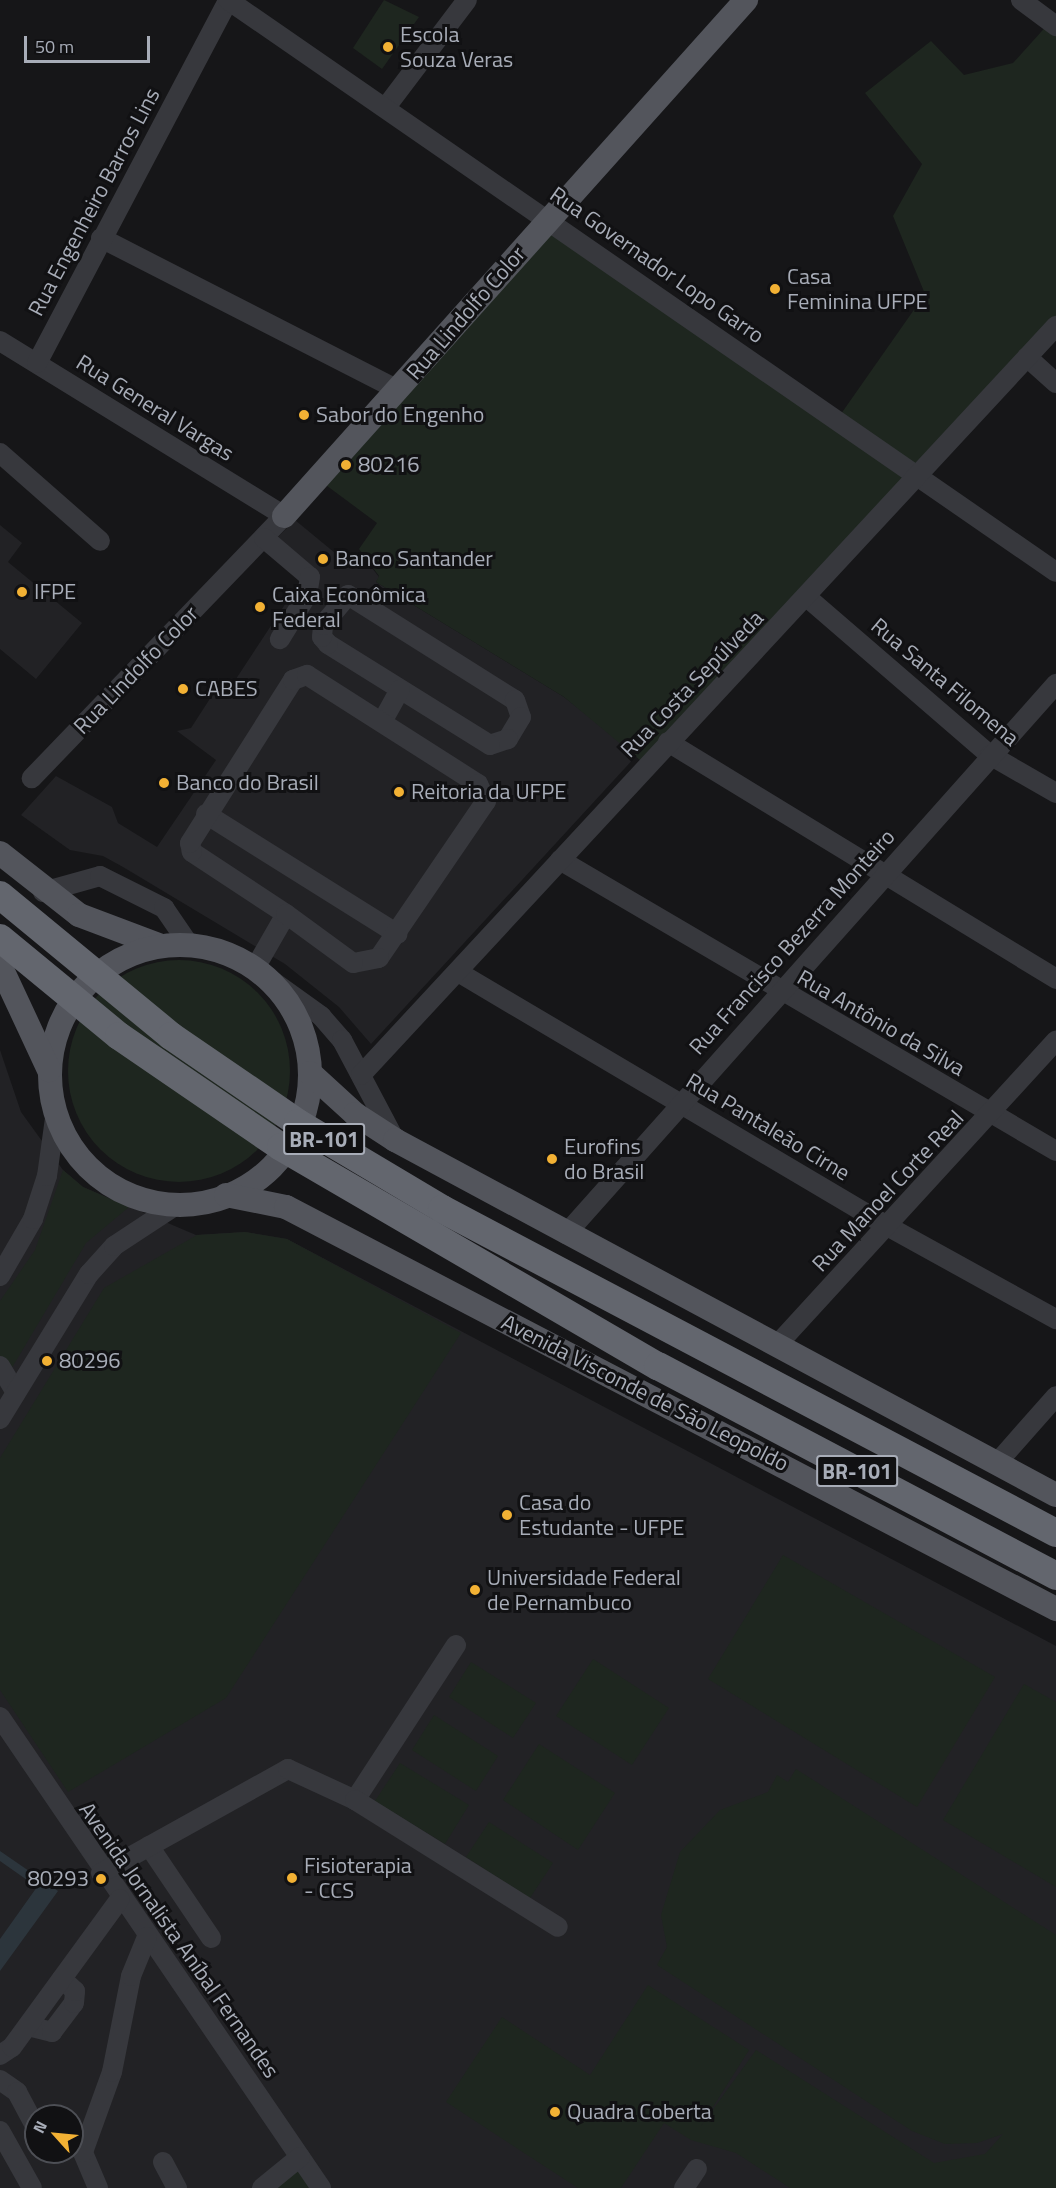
<!DOCTYPE html>
<html>
<head>
<meta charset="utf-8">
<style>
	body { margin:0 }
	#map { position:relative; width:1056px; height:2188px; overflow:hidden; background:#161618; font-family:"Titillium Web",sans-serif }
	div>[style] { position:absolute }
	.built>* { inset:0; background:#222225 }
	.green>* { inset:0; background:#1e261f }
	.round { border-radius:50% }
	.water>* { inset:0; background:#2c353c }
	.minor>* { height:20px; margin:-10px; padding:0 10px; transform-origin:10px; border-radius:10px; background:#37383d }
	.major>* { height:24px; margin:-12px; padding:0 12px; transform-origin:12px; border-radius:12px; background:#53555c }
	.major>.ring { margin:-12px; padding:0; box-sizing:content-box; background:none; border:24px solid #53555c; border-radius:50% }
	.highway>* { height:28px; margin:-14px; padding:0 14px; transform-origin:14px; border-radius:14px; background:#63666e }
	.dots>* { width:16px; height:16px; translate:-50% -50%; box-sizing:border-box; border:3px solid #111113; border-radius:50% }
	span { translate:-50% -50%; white-space:nowrap; text-align:center; line-height:1.15; -webkit-text-stroke:6px #111113; paint-order:stroke }
	.shield-label span { padding:2px 4px; background:#111113; border:2px solid; border-radius:4px; -webkit-text-stroke-width:0 }
	.shield-label { font-size:21px; color:#a8adb8; font-weight:700 }
	.poi-label { font-size:22px; color:#a8adb8 }
	.left { translate:0 -50%; text-align:left }
	.right { translate:-100% -50%; text-align:right }
	.street-label { font-size:22px; color:#a8adb8 }
	.north { position:absolute; left:24px; top:2104px; width:60px; height:60px; box-sizing:border-box; background:#111113; border:2px solid #4d4f55; border-radius:50%; rotate:297deg; font-size:16px; font-weight:700; line-height:24px; text-align:center; color:#a8adb8 }
	.north::after { content:''; display:block; margin:auto; width:21px; height:27px; background:#f2b134; clip-path:polygon(50% 0,100% 100%,50% 72%,0 100%) }
	.scale { position:absolute; left:24px; top:36px; width:126px; height:27px; box-sizing:border-box; border:3px solid #a8adb8; border-top:0; padding-left:8px; font-size:18px; line-height:21px; white-space:nowrap; color:#a8adb8; -webkit-text-stroke:4px #111113; paint-order:stroke }
</style>
</head>
<body>
<div id="map">
	<div class="built">
		<div style="clip-path:polygon(295px 520px,352px 567px,362px 555px,379px 577px,376px 582px,564px 697px,637px 755px,371px 1044px,339px 1007px,285px 964px,123px 867px,103px 856px,70px 850px,21px 815px,56px 776px,112px 807px,118px 823px,157px 847px,216px 760px,177px 731px,191px 728px,222px 680px,232px 685px,301px 580px,267px 548px)"></div>
		<div style="clip-path:polygon(0 525px,22px 543px,8px 562px,82px 623px,36px 679px,0 649px)"></div>
		<div style="clip-path:polygon(evenodd,0 1050px,21px 1112px,63px 1170px,83px 1187px,196px 1235px,245px 1232px,287px 1239px,1056px 1646px,1056px 2188px,0 2188px,0 1050px,36px 2116px,72px 2116px,72px 2152px,36px 2152px,36px 2116px)"></div>
	</div>
	<div class="green">
		<div style="clip-path:polygon(384px 0,419px 17px,382px 69px,353px 48px)"></div>
		<div style="clip-path:polygon(1050px 22px,1056px 26px,1056px 324px,646px 765px,564px 697px,376px 582px,379px 576px,359px 549px,377px 523px,311px 474px,541px 223px,836px 421px,925px 294px,893px 216px,922px 164px,865px 93px,931px 41px,964px 75px,1013px 63px)"></div>
		<div class="round" style="left:68px;top:960px;width:222px;height:222px"></div>
		<div style="clip-path:polygon(63px 1170px,83px 1187px,129px 1207px,86px 1243px,10px 1371px,0 1361px,0 1301px,35px 1250px)"></div>
		<div style="clip-path:polygon(245px 1232px,287px 1239px,461px 1333px,226px 1698px,68px 1792px,0 1690px,0 1458px,104px 1288px,197px 1235px)"></div>
		<div style="clip-path:polygon(783px 1555px,995px 1677px,917px 1807px,708px 1679px)"></div>
		<div style="clip-path:polygon(593px 1659px,669px 1708px,632px 1765px,556px 1716px)"></div>
		<div style="clip-path:polygon(471px 1662px,536px 1703px,513px 1738px,449px 1697px)"></div>
		<div style="clip-path:polygon(1024px 1684px,1056px 1702px,1056px 1887px,943px 1820px)"></div>
		<div style="clip-path:polygon(434px 1715px,498px 1756px,476px 1791px,412px 1750px)"></div>
		<div style="clip-path:polygon(539px 1744px,615px 1793px,578px 1850px,503px 1800px)"></div>
		<div style="clip-path:polygon(400px 1763px,469px 1805px,445px 1844px,375px 1801px)"></div>
		<div style="clip-path:polygon(796px 1769px,1056px 1935px,1056px 2188px,790px 2188px,736px 2153px,691px 2140px,664px 2123px,621px 2188px,578px 2188px,446px 2102px,502px 2017px,590px 2075px,648px 1985px,749px 2050px,701px 2126px,756px 2050px,934px 2163px,985px 2154px,1003px 2134px,977px 2143px,945px 2144px,912px 2131px,657px 1965px,667px 1947px,661px 1915px,680px 1852px,720px 1810px,768px 1792px,777px 1775px,788px 1782px)"></div>
		<div style="clip-path:polygon(489px 1822px,553px 1863px,530px 1898px,466px 1857px)"></div>
		<div style="clip-path:polygon(300px 2157px,321px 2188px,276px 2188px)"></div>
	</div>
	<div class="water">
		<div style="clip-path:polygon(0 1851px,58px 1891px,0 1971px,0 1939px,37px 1887px,0 1861px)"></div>
	</div>
	<div class="minor">
		<div style="left:1021px;top:0;width:44px;rotate:36.6deg"></div>
		<div style="left:386px;top:107px;width:134px;rotate:-52.9deg"></div>
		<div style="left:101px;top:238px;width:334px;rotate:27.1deg"></div>
		<div style="left:0;top:341px;width:334px;rotate:31.6deg"></div>
		<div style="left:284px;top:516px;width:364px;rotate:133.9deg"></div>
		<div style="left:1027px;top:357px;width:39px;rotate:42deg"></div>
		<div style="left:37px;top:363px;width:410px;rotate:-62.2deg"></div>
		<div style="left:228px;top:0;width:1006px;rotate:34.64deg"></div>
		<div style="left:0;top:453px;width:133px;rotate:41.3deg"></div>
		<div style="left:264px;top:538px;width:60px;rotate:40.3deg"></div>
		<div style="left:310px;top:577px;width:18px;rotate:99deg"></div>
		<div style="left:307px;top:595px;width:52px;rotate:121.5deg"></div>
		<div style="left:348px;top:595px;width:197px;rotate:32.2deg"></div>
		<div style="left:515px;top:700px;width:18px;rotate:71deg"></div>
		<div style="left:521px;top:717px;width:26px;rotate:121deg"></div>
		<div style="left:508px;top:739px;width:19px;rotate:162deg"></div>
		<div style="left:490px;top:745px;width:191px;rotate:-148.1deg"></div>
		<div style="left:328px;top:644px;width:9px;rotate:-131deg"></div>
		<div style="left:322px;top:637px;width:12px;rotate:-85deg"></div>
		<div style="left:323px;top:625px;width:39px;rotate:-50deg"></div>
		<div style="left:809px;top:599px;width:239px;rotate:40.8deg"></div>
		<div style="left:990px;top:755px;width:76px;rotate:29.9deg"></div>
		<div style="left:382px;top:722px;width:37px;rotate:-61deg"></div>
		<div style="left:668px;top:742px;width:455px;rotate:31.4deg"></div>
		<div style="left:206px;top:814px;width:226px;rotate:32.1deg"></div>
		<div style="left:560px;top:860px;width:575px;rotate:30.4deg"></div>
		<div style="left:43px;top:892px;width:59px;rotate:-15.7deg"></div>
		<div style="left:100px;top:876px;width:72px;rotate:26.6deg"></div>
		<div style="left:164px;top:908px;width:42px;rotate:55.6deg"></div>
		<div style="left:255px;top:968px;width:62px;rotate:-60.1deg"></div>
		<div style="left:286px;top:914px;width:113px;rotate:-146.6deg"></div>
		<div style="left:192px;top:852px;width:9px;rotate:-103deg"></div>
		<div style="left:190px;top:843px;width:193px;rotate:-57.7deg"></div>
		<div style="left:293px;top:680px;width:15px;rotate:-20deg"></div>
		<div style="left:307px;top:675px;width:203px;rotate:32.5deg"></div>
		<div style="left:478px;top:784px;width:19px;rotate:65deg"></div>
		<div style="left:486px;top:801px;width:190px;rotate:124.3deg"></div>
		<div style="left:379px;top:958px;width:26px;rotate:169deg"></div>
		<div style="left:353px;top:963px;width:83px;rotate:-143.8deg"></div>
		<div style="left:458px;top:972px;width:501px;rotate:30.61deg"></div>
		<div style="left:889px;top:1227px;width:191px;rotate:28.9deg"></div>
		<div style="left:267px;top:977px;width:67px;rotate:35.8deg"></div>
		<div style="left:321px;top:1016px;width:32px;rotate:49deg"></div>
		<div style="left:342px;top:1040px;width:113px;rotate:62.1deg"></div>
		<div style="left:361px;top:1075px;width:1022px;rotate:-47.14deg"></div>
		<div style="left:566px;top:1234px;width:737px;rotate:-48.3deg"></div>
		<div style="left:0;top:1276px;width:66px;rotate:-59.9deg"></div>
		<div style="left:33px;top:1219px;width:45px;rotate:-72deg"></div>
		<div style="left:47px;top:1176px;width:66px;rotate:-82.1deg"></div>
		<div style="left:777px;top:1345px;width:413px;rotate:-47.5deg"></div>
		<div style="left:0;top:1366px;width:31px;rotate:59deg"></div>
		<div style="left:0;top:1419px;width:170px;rotate:-58.5deg"></div>
		<div style="left:89px;top:1274px;width:38px;rotate:-48deg"></div>
		<div style="left:114px;top:1246px;width:77px;rotate:-33.3deg"></div>
		<div style="left:997px;top:1463px;width:89px;rotate:-48.6deg"></div>
		<div style="left:0;top:1717px;width:570px;rotate:55.72deg"></div>
		<div style="left:355px;top:1800px;width:185px;rotate:-56.9deg"></div>
		<div style="left:149px;top:1846px;width:111px;rotate:56deg"></div>
		<div style="left:101px;top:1873px;width:214px;rotate:-29.1deg"></div>
		<div style="left:288px;top:1769px;width:74px;rotate:24.8deg"></div>
		<div style="left:355px;top:1800px;width:239px;rotate:32deg"></div>
		<div style="left:28px;top:2026px;width:25px;rotate:14deg"></div>
		<div style="left:52px;top:2032px;width:36px;rotate:-53deg"></div>
		<div style="left:74px;top:2003px;width:12px;rotate:-85deg"></div>
		<div style="left:75px;top:1991px;width:18px;rotate:-137deg"></div>
		<div style="left:0;top:2055px;width:14px;rotate:-34deg"></div>
		<div style="left:12px;top:2047px;width:183px;rotate:-53.9deg"></div>
		<div style="left:0;top:2080px;width:21px;rotate:35deg"></div>
		<div style="left:17px;top:2092px;width:40px;rotate:62deg"></div>
		<div style="left:0;top:2131px;width:65px;rotate:60.7deg"></div>
		<div style="left:163px;top:2162px;width:30px;rotate:62deg"></div>
		<div style="left:98px;top:2188px;width:39px;rotate:-113deg"></div>
		<div style="left:83px;top:2152px;width:85px;rotate:-70.1deg"></div>
		<div style="left:112px;top:2072px;width:98px;rotate:-78.8deg"></div>
		<div style="left:131px;top:1976px;width:42px;rotate:-67.7deg"></div>
		<div style="left:262px;top:2188px;width:49px;rotate:-39.2deg"></div>
		<div style="left:684px;top:2188px;width:23px;rotate:-56deg"></div>
	</div>
	<div class="major">
		<div style="left:284px;top:516px;width:693px;rotate:-48.16deg"></div>
		<div style="left:0;top:853px;width:100px;rotate:38.1deg"></div>
		<div style="left:79px;top:915px;width:85px;rotate:20.6deg"></div>
		<div class="ring" style="left:50px;top:945px;width:236px;height:236px"></div>
		<div style="left:0;top:965px;width:116px;rotate:65deg"></div>
		<div style="left:310px;top:1073px;width:61px;rotate:42.3deg"></div>
		<div style="left:355px;top:1114px;width:48px;rotate:33deg"></div>
		<div style="left:395px;top:1140px;width:750px;rotate:28.24deg"></div>
		<div style="left:226px;top:1195px;width:61px;rotate:11.3deg"></div>
		<div style="left:286px;top:1207px;width:869px;rotate:27.57deg"></div>
	</div>
	<div class="highway">
		<div style="left:0;top:895px;width:222px;rotate:39.5deg"></div>
		<div style="left:171px;top:1036px;width:154px;rotate:34.4deg"></div>
		<div style="left:298px;top:1123px;width:168px;rotate:30.8deg"></div>
		<div style="left:442px;top:1209px;width:694px;rotate:27.82deg"></div>
		<div style="left:0;top:938px;width:154px;rotate:39.5deg"></div>
		<div style="left:119px;top:1036px;width:196px;rotate:34.4deg"></div>
		<div style="left:281px;top:1147px;width:436px;rotate:30.2deg"></div>
		<div style="left:658px;top:1366px;width:450px;rotate:27.8deg"></div>
	</div>
	<div class="dots">
		<div style="left:388px;top:47px;background:#f2b134"></div>
		<div style="left:775px;top:289px;background:#f2b134"></div>
		<div style="left:304px;top:415px;background:#f2b134"></div>
		<div style="left:346px;top:465px;background:#f2b134"></div>
		<div style="left:323px;top:559px;background:#f2b134"></div>
		<div style="left:22px;top:592px;background:#f2b134"></div>
		<div style="left:260px;top:607px;background:#f2b134"></div>
		<div style="left:183px;top:689px;background:#f2b134"></div>
		<div style="left:164px;top:783px;background:#f2b134"></div>
		<div style="left:399px;top:792px;background:#f2b134"></div>
		<div style="left:552px;top:1159px;background:#f2b134"></div>
		<div style="left:47px;top:1361px;background:#f2b134"></div>
		<div style="left:507px;top:1515px;background:#f2b134"></div>
		<div style="left:475px;top:1590px;background:#f2b134"></div>
		<div style="left:292px;top:1878px;background:#f2b134"></div>
		<div style="left:101px;top:1879px;background:#f2b134"></div>
		<div style="left:555px;top:2112px;background:#f2b134"></div>
	</div>
	<div class="shield-label">
		<span style="left:324px;top:1139px">BR-101</span>
		<span style="left:857px;top:1471px">BR-101</span>
	</div>
	<div class="poi-label">
		<span class="left" style="left:400px;top:47px">Escola<br>Souza Veras</span>
		<span class="left" style="left:787px;top:289px">Casa<br>Feminina UFPE</span>
		<span class="left" style="left:316px;top:415px">Sabor do Engenho</span>
		<span class="left" style="left:358px;top:465px">80216</span>
		<span class="left" style="left:335px;top:559px">Banco Santander</span>
		<span class="left" style="left:34px;top:592px">IFPE</span>
		<span class="left" style="left:272px;top:607px">Caixa Econômica<br>Federal</span>
		<span class="left" style="left:195px;top:689px">CABES</span>
		<span class="left" style="left:176px;top:783px">Banco do Brasil</span>
		<span class="left" style="left:411px;top:792px">Reitoria da UFPE</span>
		<span class="left" style="left:564px;top:1159px">Eurofins<br>do Brasil</span>
		<span class="left" style="left:59px;top:1361px">80296</span>
		<span class="left" style="left:519px;top:1515px">Casa do<br>Estudante - UFPE</span>
		<span class="left" style="left:487px;top:1590px">Universidade Federal<br>de Pernambuco</span>
		<span class="left" style="left:304px;top:1878px">Fisioterapia<br>- CCS</span>
		<span class="right" style="left:89px;top:1879px">80293</span>
		<span class="left" style="left:567px;top:2112px">Quadra Coberta</span>
	</div>
	<div class="street-label">
		<span style="left:94px;top:202px;rotate:-62deg">Rua Engenheiro Barros Lins</span>
		<span style="left:657px;top:265px;rotate:35deg">Rua Governador Lopo Garro</span>
		<span style="left:466px;top:313px;rotate:-49deg">Rua Lindolfo Color</span>
		<span style="left:155px;top:408px;rotate:32deg">Rua General Vargas</span>
		<span style="left:136px;top:670px;rotate:-46deg">Rua Lindolfo Color</span>
		<span style="left:945px;top:682px;rotate:40deg">Rua Santa Filomena</span>
		<span style="left:692px;top:684px;rotate:-46deg">Rua Costa Sepúlveda</span>
		<span style="left:792px;top:942px;rotate:-48deg">Rua Francisco Bezerra Monteiro</span>
		<span style="left:881px;top:1023px;rotate:30deg">Rua Antônio da Silva</span>
		<span style="left:768px;top:1127px;rotate:31deg">Rua Pantaleão Cirne</span>
		<span style="left:888px;top:1191px;rotate:-47deg">Rua Manoel Corte Real</span>
		<span style="left:645px;top:1393px;rotate:27deg">Avenida Visconde de São Leopoldo</span>
		<span style="left:179px;top:1940px;rotate:55deg">Avenida Jornalista Aníbal Fernandes</span>
	</div>
	<div class="north">N</div>
	<div class="scale">50 m</div>
</div>
</body>
</html>
